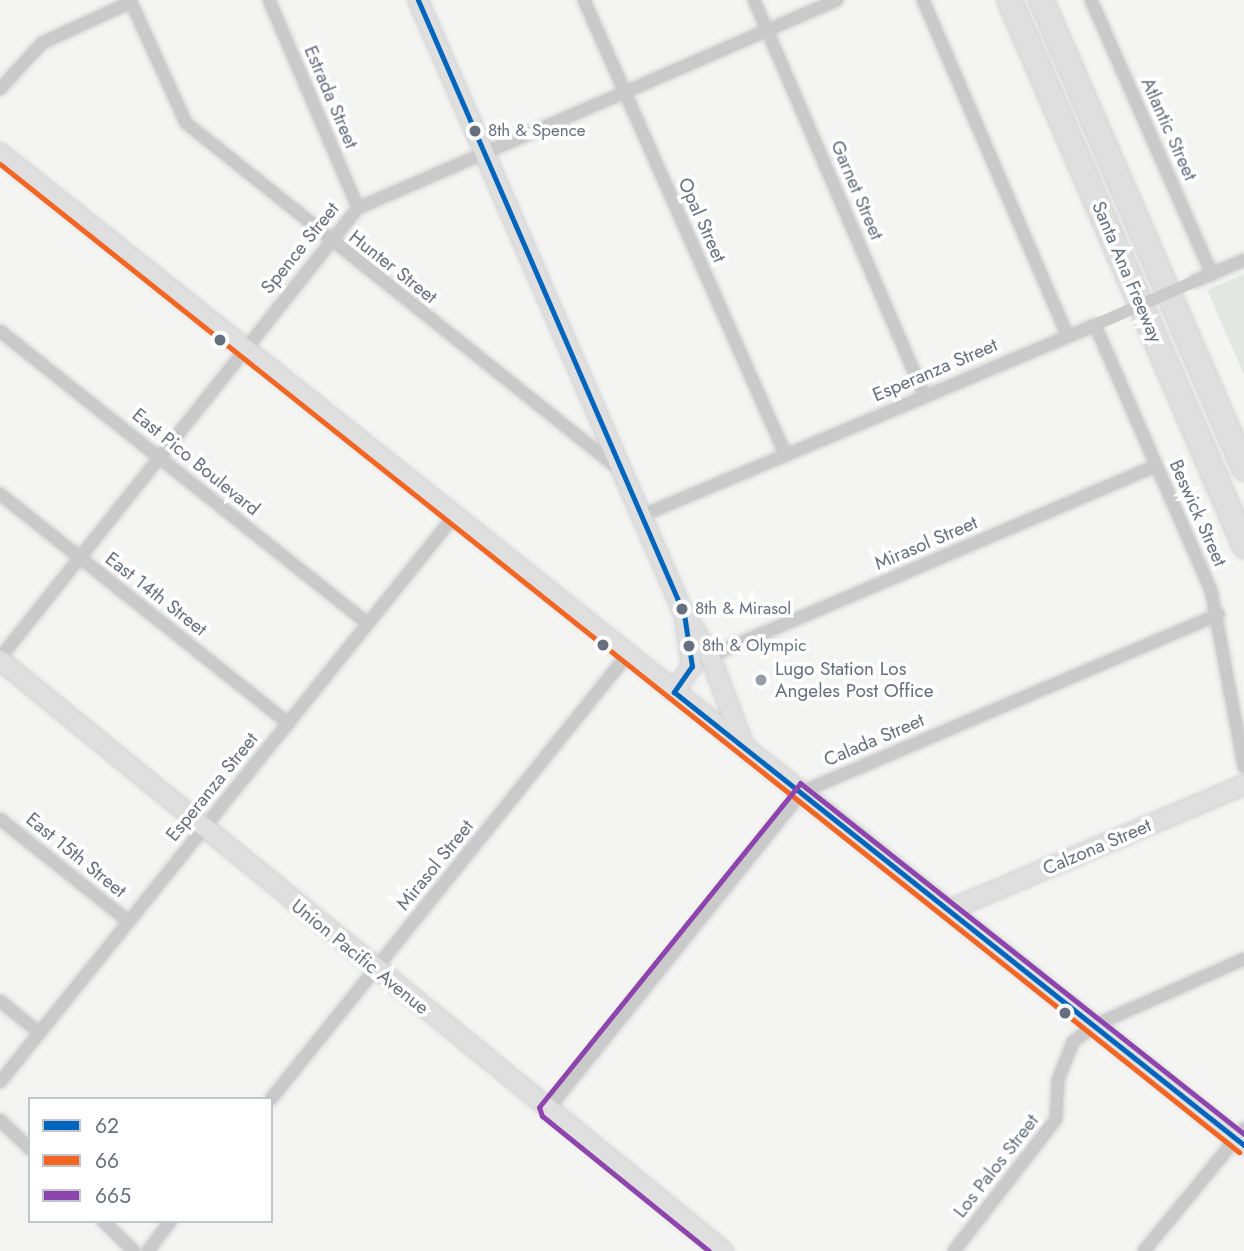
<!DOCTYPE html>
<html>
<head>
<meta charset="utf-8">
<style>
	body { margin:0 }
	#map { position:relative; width:1244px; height:1251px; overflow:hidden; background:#f4f4f3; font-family:Jost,sans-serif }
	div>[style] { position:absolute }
	.green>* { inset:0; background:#e3e6e1 }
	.roads { filter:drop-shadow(0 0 2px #d0d0d1) drop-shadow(0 0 2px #d0d0d1) }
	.street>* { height:12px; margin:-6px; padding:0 6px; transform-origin:6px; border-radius:6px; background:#cacacb }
	.secondary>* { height:18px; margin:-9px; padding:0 9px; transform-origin:9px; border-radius:9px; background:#dfdfdf }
	.highway>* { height:23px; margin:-11.5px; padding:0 11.5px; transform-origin:11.5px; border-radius:11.5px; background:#dfdfdf }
	.street-bridge>* { height:12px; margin:-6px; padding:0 6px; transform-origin:6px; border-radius:6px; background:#cacacb }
	.bus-1>* { height:5px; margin:-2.5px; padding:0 2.5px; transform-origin:2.5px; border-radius:2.5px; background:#0065bd }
	.bus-2>* { height:5px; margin:-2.5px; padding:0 2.5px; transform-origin:2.5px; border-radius:2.5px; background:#f26522 }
	.bus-3>* { height:5px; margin:-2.5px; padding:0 2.5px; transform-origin:2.5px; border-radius:2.5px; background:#8e44ad }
	.dots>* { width:19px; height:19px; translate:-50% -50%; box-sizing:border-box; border:4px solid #fff; border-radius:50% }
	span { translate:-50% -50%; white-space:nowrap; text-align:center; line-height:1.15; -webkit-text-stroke:7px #fff; paint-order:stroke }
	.bus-label { font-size:17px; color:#67707f }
	.left { translate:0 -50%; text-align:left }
	.street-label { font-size:19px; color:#67707f }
	.poi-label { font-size:19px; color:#67707f }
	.legend { position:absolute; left:28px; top:1097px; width:245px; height:126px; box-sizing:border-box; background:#fff; border:2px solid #c2c6cc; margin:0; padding:9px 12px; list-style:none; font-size:21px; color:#67707f }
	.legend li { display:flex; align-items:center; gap:14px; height:35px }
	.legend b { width:35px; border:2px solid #c2c6cc }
</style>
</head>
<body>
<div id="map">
	<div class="green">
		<div style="clip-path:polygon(1244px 274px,1244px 375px,1207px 290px)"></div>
	</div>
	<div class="roads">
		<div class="street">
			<div style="left:130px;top:0;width:135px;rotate:65.5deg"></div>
			<div style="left:186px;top:123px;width:554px;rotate:38.63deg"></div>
			<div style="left:269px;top:0;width:226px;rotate:66.8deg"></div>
			<div style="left:584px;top:0;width:498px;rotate:66.1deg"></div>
			<div style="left:754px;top:0;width:430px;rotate:66.7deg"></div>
			<div style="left:923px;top:0;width:364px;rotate:66.7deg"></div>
			<div style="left:1091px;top:0;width:300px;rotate:66.2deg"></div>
			<div style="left:0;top:89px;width:62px;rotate:-47.6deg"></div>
			<div style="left:42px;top:43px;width:98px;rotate:-24.7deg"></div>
			<div style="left:1195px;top:281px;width:53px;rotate:-23.2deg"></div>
			<div style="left:0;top:331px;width:470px;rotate:38.5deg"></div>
			<div style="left:0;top:494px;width:369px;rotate:38.5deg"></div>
			<div style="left:641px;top:516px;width:493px;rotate:-22.8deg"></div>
			<div style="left:1095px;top:325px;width:289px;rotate:66.4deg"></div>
			<div style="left:1211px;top:590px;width:180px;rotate:79.4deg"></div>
			<div style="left:710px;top:656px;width:485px;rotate:-23.1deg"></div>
			<div style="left:0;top:658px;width:575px;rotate:-51.5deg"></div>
			<div style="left:358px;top:208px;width:522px;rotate:-23.47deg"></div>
			<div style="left:0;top:819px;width:165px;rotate:38.6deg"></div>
			<div style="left:0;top:1001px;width:51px;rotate:38.7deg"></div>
			<div style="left:0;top:1082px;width:727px;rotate:-51.25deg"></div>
			<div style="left:271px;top:1099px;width:571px;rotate:-51.26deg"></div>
			<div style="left:548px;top:1109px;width:406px;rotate:-51.3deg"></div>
			<div style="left:802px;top:792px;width:453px;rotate:-23.1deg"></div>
			<div style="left:0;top:1120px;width:42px;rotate:44deg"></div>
			<div style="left:103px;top:1221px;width:43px;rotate:44.1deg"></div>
			<div style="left:148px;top:1251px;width:38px;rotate:-53deg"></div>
			<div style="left:954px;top:1251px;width:167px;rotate:-52.3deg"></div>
			<div style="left:1056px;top:1119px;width:39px;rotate:-87deg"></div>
			<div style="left:1058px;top:1080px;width:41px;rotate:-68.5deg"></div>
			<div style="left:1073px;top:1042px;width:28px;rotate:-38deg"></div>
			<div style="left:1095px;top:1025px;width:163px;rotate:-23.9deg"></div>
			<div style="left:1144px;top:1251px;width:158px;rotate:-50.7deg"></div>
		</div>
		<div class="secondary">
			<div style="left:418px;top:0;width:669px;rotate:66.58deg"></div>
			<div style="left:684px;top:614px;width:53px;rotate:81.3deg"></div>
			<div style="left:692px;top:666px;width:32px;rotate:125deg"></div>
			<div style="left:0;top:153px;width:1591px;rotate:38.57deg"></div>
			<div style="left:687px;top:617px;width:45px;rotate:59.5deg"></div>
			<div style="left:710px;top:656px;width:96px;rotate:69.3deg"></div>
			<div style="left:0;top:660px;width:934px;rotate:39.26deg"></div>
			<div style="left:949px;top:910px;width:320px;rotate:-23deg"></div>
		</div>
		<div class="highway">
			<div style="left:1009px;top:0;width:594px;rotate:66.67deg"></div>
			<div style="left:1041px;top:0;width:510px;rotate:66.55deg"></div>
		</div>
	</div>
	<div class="street-bridge">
		<div style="left:1095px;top:325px;width:109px;rotate:-23.7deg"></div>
	</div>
	<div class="bus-1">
		<div style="left:418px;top:0;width:669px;rotate:66.58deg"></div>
		<div style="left:684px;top:614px;width:53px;rotate:81.3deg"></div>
		<div style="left:692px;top:666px;width:32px;rotate:125deg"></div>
		<div style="left:674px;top:692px;width:728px;rotate:38.48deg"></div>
	</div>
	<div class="bus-2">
		<div style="left:0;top:164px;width:1585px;rotate:38.57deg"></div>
	</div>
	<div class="bus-3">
		<div style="left:709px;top:1251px;width:215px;rotate:-141deg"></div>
		<div style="left:542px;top:1116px;width:9px;rotate:-108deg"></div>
		<div style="left:539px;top:1107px;width:416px;rotate:-51.1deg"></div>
		<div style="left:800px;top:783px;width:566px;rotate:38.33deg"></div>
	</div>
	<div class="dots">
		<div style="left:475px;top:131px;background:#67707f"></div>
		<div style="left:220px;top:340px;background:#67707f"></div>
		<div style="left:682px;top:609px;background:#67707f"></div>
		<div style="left:603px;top:645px;background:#67707f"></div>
		<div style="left:689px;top:646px;background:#67707f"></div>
		<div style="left:761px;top:680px;background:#989ea8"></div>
		<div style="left:1065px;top:1013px;background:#67707f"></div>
	</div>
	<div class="bus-label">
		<span class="left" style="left:488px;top:131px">8th &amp; Spence</span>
		<span class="left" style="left:695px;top:609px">8th &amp; Mirasol</span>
		<span class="left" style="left:702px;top:646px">8th &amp; Olympic</span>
	</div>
	<div class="street-label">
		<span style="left:331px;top:97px;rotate:67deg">Estrada Street</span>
		<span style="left:1169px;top:129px;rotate:66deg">Atlantic Street</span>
		<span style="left:857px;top:190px;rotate:67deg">Garnet Street</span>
		<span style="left:702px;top:220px;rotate:66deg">Opal Street</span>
		<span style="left:300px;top:248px;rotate:-51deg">Spence Street</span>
		<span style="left:393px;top:267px;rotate:38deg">Hunter Street</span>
		<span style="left:1127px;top:272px;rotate:67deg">Santa Ana Freeway</span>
		<span style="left:935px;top:370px;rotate:-23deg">Esperanza Street</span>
		<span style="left:196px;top:462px;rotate:39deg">East Pico Boulevard</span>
		<span style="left:1198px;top:513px;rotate:66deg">Beswick Street</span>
		<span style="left:926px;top:543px;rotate:-23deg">Mirasol Street</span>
		<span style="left:156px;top:594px;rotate:38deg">East 14th Street</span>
		<span style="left:874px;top:740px;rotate:-23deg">Calada Street</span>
		<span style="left:212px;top:787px;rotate:-51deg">Esperanza Street</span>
		<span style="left:1097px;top:847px;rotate:-23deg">Calzona Street</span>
		<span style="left:76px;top:855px;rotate:39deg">East 15th Street</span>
		<span style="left:435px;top:865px;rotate:-51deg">Mirasol Street</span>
		<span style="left:360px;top:957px;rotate:39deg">Union Pacific Avenue</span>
		<span style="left:996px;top:1166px;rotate:-52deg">Los Palos Street</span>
	</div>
	<div class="poi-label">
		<span class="left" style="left:775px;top:680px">Lugo Station Los<br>Angeles Post Office</span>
	</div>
	<ul class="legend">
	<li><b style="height:9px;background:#0065bd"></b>62</li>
	<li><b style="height:9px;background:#f26522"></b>66</li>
	<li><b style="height:9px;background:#8e44ad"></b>665</li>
	</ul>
</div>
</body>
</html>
